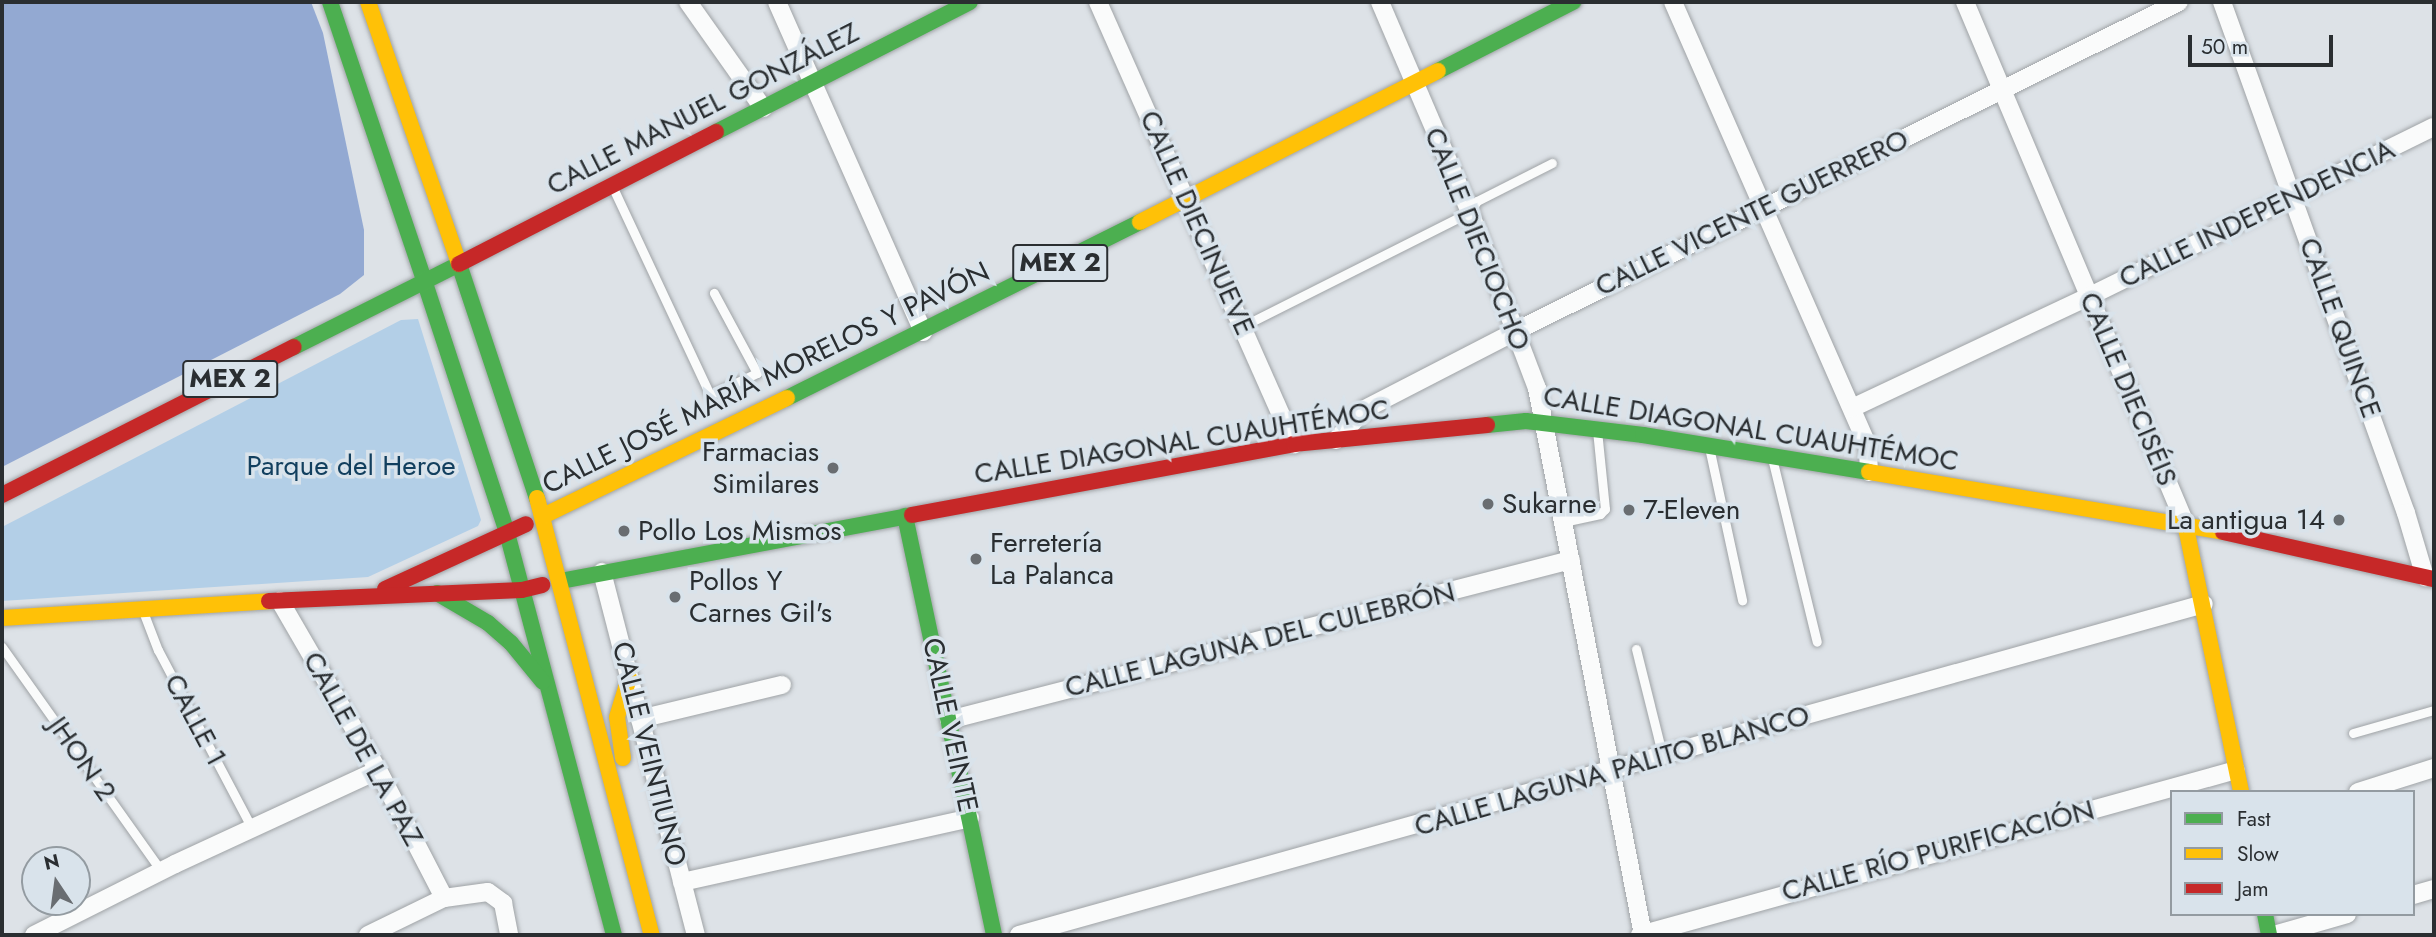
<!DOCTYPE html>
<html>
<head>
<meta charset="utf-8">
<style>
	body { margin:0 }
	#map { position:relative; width:2436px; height:937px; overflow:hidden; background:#dde2e7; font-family:Jost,sans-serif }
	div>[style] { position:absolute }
	.green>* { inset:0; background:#b3cfe7 }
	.water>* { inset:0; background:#93a9d2 }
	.roads { filter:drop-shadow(0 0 2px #9fa3a6) drop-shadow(0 0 2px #9fa3a6) }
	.lane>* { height:9px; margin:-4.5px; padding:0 4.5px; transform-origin:4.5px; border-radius:4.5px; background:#fafbfb }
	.street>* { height:18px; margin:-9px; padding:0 9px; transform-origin:9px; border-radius:9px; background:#fafbfb }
	.fast>* { height:16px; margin:-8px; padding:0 8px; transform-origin:8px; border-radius:8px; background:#4caf50 }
	.slow>* { height:16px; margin:-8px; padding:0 8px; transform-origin:8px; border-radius:8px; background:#ffc107 }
	.jam>* { height:16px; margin:-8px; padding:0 8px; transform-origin:8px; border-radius:8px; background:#c62828 }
	.dots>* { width:19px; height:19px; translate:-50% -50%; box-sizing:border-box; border:4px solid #d9e3eb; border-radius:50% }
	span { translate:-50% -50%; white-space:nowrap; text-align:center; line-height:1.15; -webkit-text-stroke:7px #d9e3eb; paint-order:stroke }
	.shield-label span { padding:2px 5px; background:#d9e3eb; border:2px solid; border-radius:5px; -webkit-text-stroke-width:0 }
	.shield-label { font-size:26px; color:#2a2e31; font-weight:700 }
	.street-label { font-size:28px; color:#2a2e31 }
	.poi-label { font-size:28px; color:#2a2e31 }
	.right { translate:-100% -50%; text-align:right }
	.left { translate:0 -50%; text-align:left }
	.park-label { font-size:28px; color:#123f5e }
	.frame { position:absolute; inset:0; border:4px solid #2a2e31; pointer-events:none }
	.legend { position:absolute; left:2170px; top:790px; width:245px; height:126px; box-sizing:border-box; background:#d9e3eb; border:2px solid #939ba1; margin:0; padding:9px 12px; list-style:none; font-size:21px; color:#2a2e31 }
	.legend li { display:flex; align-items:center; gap:14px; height:35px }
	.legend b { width:35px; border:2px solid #939ba1 }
	.north { position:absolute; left:21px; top:846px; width:70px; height:70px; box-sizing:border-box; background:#d9e3eb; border:2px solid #939ba1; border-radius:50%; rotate:347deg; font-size:19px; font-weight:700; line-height:28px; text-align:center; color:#2a2e31 }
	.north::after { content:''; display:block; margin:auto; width:24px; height:32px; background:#696d71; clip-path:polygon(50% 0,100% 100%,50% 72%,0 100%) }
	.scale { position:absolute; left:2188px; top:35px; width:145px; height:32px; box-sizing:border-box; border:4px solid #2a2e31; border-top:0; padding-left:9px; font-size:21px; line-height:24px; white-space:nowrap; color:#2a2e31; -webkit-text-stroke:5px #d9e3eb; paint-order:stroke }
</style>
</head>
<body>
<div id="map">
	<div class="green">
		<div style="clip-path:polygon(418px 319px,481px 520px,478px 526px,368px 577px,2px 601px,2px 527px,401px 320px)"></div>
	</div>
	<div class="water">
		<div style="clip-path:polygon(2px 2px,311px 2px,323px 33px,364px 230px,364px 275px,340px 294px,2px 467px)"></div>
	</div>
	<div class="roads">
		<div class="lane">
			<div style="left:614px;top:190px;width:226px;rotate:64.9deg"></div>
			<div style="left:710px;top:395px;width:52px;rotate:-25.1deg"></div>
			<div style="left:757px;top:373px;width:91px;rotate:-118.3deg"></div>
			<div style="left:1243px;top:326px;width:254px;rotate:-26.7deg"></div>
			<div style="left:1470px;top:212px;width:13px;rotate:-58deg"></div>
			<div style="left:1477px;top:201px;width:84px;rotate:-26.9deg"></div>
			<div style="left:1709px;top:447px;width:157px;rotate:77.8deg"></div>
			<div style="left:1772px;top:458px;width:189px;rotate:76.3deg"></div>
			<div style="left:1563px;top:522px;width:38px;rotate:-12deg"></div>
			<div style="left:1600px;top:514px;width:7px;rotate:-45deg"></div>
			<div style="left:1605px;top:509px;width:79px;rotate:-95.8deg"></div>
			<div style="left:144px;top:614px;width:39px;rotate:69deg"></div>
			<div style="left:158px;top:650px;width:201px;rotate:62.2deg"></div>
			<div style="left:2px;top:647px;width:275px;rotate:54.6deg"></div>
			<div style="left:1636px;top:649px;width:111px;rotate:76deg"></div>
			<div style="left:2353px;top:733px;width:84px;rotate:-15.9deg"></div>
		</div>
		<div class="street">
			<div style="left:688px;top:2px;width:130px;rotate:54.7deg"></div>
			<div style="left:777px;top:2px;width:361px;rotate:66.1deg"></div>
			<div style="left:1098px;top:2px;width:484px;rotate:66.1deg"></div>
			<div style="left:1380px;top:2px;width:228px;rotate:66.8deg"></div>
			<div style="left:1470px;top:212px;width:188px;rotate:69.2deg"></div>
			<div style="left:1537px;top:388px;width:557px;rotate:79.03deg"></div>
			<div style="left:1673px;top:2px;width:486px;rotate:66.3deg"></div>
			<div style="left:1868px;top:447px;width:25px;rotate:88deg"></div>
			<div style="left:1965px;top:2px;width:566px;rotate:67.11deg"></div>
			<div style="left:2222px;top:2px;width:543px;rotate:70.2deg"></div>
			<div style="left:2406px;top:513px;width:67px;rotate:73.5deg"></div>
			<div style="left:1852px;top:408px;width:263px;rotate:-25.2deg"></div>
			<div style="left:2090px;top:296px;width:383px;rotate:-26.2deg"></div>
			<div style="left:1336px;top:440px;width:42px;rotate:-46.9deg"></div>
			<div style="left:1365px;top:409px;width:168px;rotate:-27.3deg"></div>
			<div style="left:1514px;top:332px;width:742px;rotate:-26.39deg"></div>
			<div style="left:602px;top:572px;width:375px;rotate:75.5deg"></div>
			<div style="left:280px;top:601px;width:195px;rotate:59.9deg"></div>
			<div style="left:378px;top:770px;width:144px;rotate:62.7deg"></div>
			<div style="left:640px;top:719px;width:146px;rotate:-13.5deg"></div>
			<div style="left:949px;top:720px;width:642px;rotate:-14.43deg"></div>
			<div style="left:2358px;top:792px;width:80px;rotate:-17.5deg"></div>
			<div style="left:682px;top:882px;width:295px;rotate:-12.5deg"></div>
			<div style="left:2413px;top:895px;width:22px;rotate:-16deg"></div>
			<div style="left:34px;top:935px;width:158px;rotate:-26.7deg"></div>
			<div style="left:175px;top:864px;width:224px;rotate:-24.8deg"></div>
			<div style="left:368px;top:935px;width:85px;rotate:-26deg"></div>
			<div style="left:444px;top:898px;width:44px;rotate:-7.8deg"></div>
			<div style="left:488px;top:892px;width:19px;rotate:36deg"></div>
			<div style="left:503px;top:903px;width:33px;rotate:79deg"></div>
			<div style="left:1019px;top:935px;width:1230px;rotate:-15.61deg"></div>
			<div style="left:1640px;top:935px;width:618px;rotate:-15.47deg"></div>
			<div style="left:2274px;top:935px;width:76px;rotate:-16deg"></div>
		</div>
		<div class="fast">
			<div style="left:330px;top:2px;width:293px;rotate:71.3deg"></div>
			<div style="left:1438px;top:71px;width:152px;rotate:-27.1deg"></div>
			<div style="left:716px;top:132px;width:285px;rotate:-27.1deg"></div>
			<div style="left:424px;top:280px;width:266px;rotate:71.8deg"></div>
			<div style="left:507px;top:533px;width:416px;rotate:75.1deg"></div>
			<div style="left:294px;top:347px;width:185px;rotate:-26.7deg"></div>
			<div style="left:459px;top:264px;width:247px;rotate:71.6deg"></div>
			<div style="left:787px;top:398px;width:394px;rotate:-26.5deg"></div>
			<div style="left:1487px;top:425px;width:39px;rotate:-6deg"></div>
			<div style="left:1526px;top:421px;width:118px;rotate:6.8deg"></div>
			<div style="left:1643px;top:435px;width:229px;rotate:9.3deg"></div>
			<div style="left:905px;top:516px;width:428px;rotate:78deg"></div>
			<div style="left:561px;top:581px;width:357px;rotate:-10.6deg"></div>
			<div style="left:437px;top:593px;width:59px;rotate:30.5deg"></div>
			<div style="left:488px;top:623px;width:30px;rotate:41deg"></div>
			<div style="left:511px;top:643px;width:50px;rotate:50.6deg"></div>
			<div style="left:2265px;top:914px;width:21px;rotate:79deg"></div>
		</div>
		<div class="slow">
			<div style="left:368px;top:2px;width:277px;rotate:70.8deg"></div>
			<div style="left:1140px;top:222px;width:334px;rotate:-26.9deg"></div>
			<div style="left:1869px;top:472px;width:359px;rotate:9.6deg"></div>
			<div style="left:537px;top:498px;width:452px;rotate:75.3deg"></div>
			<div style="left:543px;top:516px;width:271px;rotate:-25.8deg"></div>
			<div style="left:2185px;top:523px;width:275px;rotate:78.2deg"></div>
			<div style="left:2px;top:618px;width:268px;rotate:-3.6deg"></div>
			<div style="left:623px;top:758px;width:41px;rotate:-98.3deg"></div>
			<div style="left:617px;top:717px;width:41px;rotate:-72.9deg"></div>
		</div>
		<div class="jam">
			<div style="left:459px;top:264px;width:289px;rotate:-27.2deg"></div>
			<div style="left:2px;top:495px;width:327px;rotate:-26.9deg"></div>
			<div style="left:912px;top:515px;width:389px;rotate:-10.5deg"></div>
			<div style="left:1294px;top:444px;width:194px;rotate:-5.6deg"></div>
			<div style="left:2223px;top:532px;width:216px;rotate:12.6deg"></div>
			<div style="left:385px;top:589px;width:155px;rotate:-24.7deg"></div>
			<div style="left:269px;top:601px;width:253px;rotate:-2.5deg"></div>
			<div style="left:522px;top:590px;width:21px;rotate:-14deg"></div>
		</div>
	</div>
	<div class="dots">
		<div style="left:833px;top:468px;background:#696d71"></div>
		<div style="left:1488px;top:504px;background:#696d71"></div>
		<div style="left:1629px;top:510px;background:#696d71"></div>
		<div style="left:2339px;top:520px;background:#696d71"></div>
		<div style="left:624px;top:531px;background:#696d71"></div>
		<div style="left:976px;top:559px;background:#696d71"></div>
		<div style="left:675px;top:597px;background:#696d71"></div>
	</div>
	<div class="shield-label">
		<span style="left:1060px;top:263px">MEX 2</span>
		<span style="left:230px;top:379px">MEX 2</span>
	</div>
	<div class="street-label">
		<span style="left:703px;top:109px;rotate:-27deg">CALLE MANUEL GONZÁLEZ</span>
		<span style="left:1752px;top:213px;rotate:-26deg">CALLE VICENTE GUERRERO</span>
		<span style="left:2257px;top:214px;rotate:-26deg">CALLE INDEPENDENCIA</span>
		<span style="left:1197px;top:223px;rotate:66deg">CALLE DIECINUEVE</span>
		<span style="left:1477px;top:239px;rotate:68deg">CALLE DIECIOCHO</span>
		<span style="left:2340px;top:328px;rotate:70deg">CALLE QUINCE</span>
		<span style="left:766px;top:378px;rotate:-26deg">CALLE JOSÉ MARÍA MORELOS Y PAVÓN</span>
		<span style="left:2128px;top:389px;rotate:67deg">CALLE DIECISÉIS</span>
		<span style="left:1751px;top:429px;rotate:9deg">CALLE DIAGONAL CUAUHTÉMOC</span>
		<span style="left:1182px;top:442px;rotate:-9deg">CALLE DIAGONAL CUAUHTÉMOC</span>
		<span style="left:1260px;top:640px;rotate:-14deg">CALLE LAGUNA DEL CULEBRÓN</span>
		<span style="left:195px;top:720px;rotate:62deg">CALLE 1</span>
		<span style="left:950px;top:725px;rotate:78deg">CALLE VEINTE</span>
		<span style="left:363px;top:749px;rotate:61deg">CALLE DE LA PAZ</span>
		<span style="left:649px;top:754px;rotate:76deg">CALLE VEINTIUNO</span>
		<span style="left:82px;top:759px;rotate:55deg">JHON 2</span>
		<span style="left:1612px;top:771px;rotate:-16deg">CALLE LAGUNA PALITO BLANCO</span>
		<span style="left:1938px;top:851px;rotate:-15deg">CALLE RÍO PURIFICACIÓN</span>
	</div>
	<div class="poi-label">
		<span class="right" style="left:819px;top:468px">Farmacias<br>Similares</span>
		<span class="left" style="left:1502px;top:504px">Sukarne</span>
		<span class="left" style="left:1643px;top:510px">7-Eleven</span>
		<span class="right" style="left:2325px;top:520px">La antigua 14</span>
		<span class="left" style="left:638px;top:531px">Pollo Los Mismos</span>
		<span class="left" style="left:990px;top:559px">Ferretería<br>La Palanca</span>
		<span class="left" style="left:689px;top:597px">Pollos Y<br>Carnes Gil's</span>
	</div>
	<div class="park-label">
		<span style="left:351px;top:466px">Parque del Heroe</span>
	</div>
	<div class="frame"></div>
	<ul class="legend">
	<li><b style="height:9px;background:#4caf50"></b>Fast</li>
	<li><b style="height:9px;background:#ffc107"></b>Slow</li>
	<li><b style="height:9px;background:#c62828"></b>Jam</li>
	</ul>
	<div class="north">N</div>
	<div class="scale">50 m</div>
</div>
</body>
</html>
